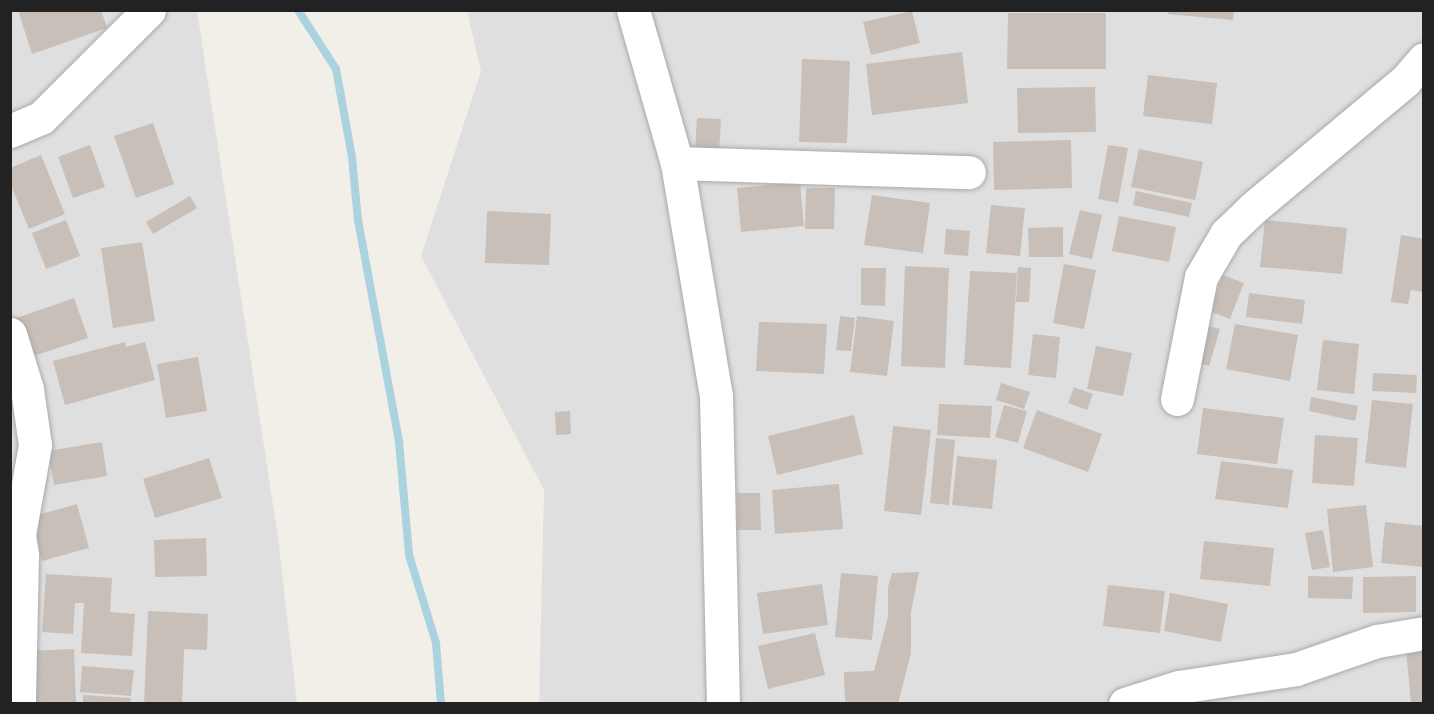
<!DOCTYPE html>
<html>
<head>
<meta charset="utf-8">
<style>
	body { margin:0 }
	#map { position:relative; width:1434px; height:714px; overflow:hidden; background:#f2efe9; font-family:"Public Sans",sans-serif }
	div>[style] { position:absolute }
	.residential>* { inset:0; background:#e0dfdf }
	.stream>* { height:8px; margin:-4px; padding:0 4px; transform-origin:4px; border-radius:4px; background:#aad3df }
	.building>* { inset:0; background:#c7bfb8 }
	.roads { filter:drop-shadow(0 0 2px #a9a9a9) drop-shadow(0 0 2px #a9a9a9) }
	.minor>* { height:33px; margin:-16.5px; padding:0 16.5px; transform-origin:16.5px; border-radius:16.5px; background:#fff }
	span { translate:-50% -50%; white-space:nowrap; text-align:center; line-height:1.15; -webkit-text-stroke:6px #fff; paint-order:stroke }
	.frame { position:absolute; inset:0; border:12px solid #222; pointer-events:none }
</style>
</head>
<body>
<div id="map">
	<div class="residential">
		<div style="clip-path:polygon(10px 11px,197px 11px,278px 537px,297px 703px,11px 703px)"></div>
		<div style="clip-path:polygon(467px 11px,1423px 11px,1423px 703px,539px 703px,544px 490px,421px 256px,481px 71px)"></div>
	</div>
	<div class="stream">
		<div style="left:298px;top:10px;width:70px;rotate:57.2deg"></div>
		<div style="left:336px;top:69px;width:89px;rotate:79.7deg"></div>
		<div style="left:352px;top:157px;width:63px;rotate:84.6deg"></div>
		<div style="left:358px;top:220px;width:226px;rotate:79.5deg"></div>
		<div style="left:399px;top:442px;width:113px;rotate:84.9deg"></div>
		<div style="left:409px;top:555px;width:92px;rotate:72.9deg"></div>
		<div style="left:436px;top:643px;width:61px;rotate:85.3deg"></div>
	</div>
	<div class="building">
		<div style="clip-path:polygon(18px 10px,101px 10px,107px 28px,32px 54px)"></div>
		<div style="clip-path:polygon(1168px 10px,1234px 10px,1233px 20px,1168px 14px)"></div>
		<div style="clip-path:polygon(912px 11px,920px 43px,871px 55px,863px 22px)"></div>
		<div style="clip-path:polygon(1008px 13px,1106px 13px,1106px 69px,1007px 69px)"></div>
		<div style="clip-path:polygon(962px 52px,968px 103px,872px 115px,866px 64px)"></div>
		<div style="clip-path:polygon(802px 59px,850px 61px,847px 143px,799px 142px)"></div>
		<div style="clip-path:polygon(1148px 75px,1217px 83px,1212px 124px,1143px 116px)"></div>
		<div style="clip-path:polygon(1095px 87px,1096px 132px,1018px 133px,1017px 88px)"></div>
		<div style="clip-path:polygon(697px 118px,721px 119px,719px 153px,695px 151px)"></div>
		<div style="clip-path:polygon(153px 123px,174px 184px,136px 198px,114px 136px)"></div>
		<div style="clip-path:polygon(1071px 140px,1072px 188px,994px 190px,993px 142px)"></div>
		<div style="clip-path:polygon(90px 145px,105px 187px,73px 198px,58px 157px)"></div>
		<div style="clip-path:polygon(1108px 145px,1128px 148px,1118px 203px,1098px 199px)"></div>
		<div style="clip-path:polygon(1139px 149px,1203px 162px,1195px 200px,1131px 187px)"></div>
		<div style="clip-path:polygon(41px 155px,65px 214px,29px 229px,10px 183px,10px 168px)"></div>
		<div style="clip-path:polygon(800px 182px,804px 226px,741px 232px,737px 188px)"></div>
		<div style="clip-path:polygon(806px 188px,835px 188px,834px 229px,805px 229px)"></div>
		<div style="clip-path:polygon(1136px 191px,1192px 203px,1189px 217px,1133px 205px)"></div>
		<div style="clip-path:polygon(872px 195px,930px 203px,923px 253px,864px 245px)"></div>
		<div style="clip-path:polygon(190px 196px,197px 208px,153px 234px,146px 222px)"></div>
		<div style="clip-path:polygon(991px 205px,1025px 208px,1020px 256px,986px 253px)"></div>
		<div style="clip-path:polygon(1080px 210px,1102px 215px,1092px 259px,1069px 254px)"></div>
		<div style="clip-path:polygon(487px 211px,551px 214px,549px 265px,485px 263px)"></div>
		<div style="clip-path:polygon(1119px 216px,1176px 227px,1169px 262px,1112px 251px)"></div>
		<div style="clip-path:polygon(66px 220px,80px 256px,46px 269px,32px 233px)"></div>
		<div style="clip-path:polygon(1265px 220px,1347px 228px,1342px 274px,1260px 267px)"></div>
		<div style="clip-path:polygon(1063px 227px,1063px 257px,1029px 257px,1028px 228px)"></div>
		<div style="clip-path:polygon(946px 229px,970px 231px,968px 256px,944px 254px)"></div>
		<div style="clip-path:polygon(1401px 235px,1424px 239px,1424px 292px,1411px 290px,1408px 304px,1391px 302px)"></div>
		<div style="clip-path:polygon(142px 242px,155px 321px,113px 328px,101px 248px)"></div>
		<div style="clip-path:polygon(1064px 264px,1096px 270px,1084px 329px,1053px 323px)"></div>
		<div style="clip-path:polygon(905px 266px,949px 268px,945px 368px,901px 366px)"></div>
		<div style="clip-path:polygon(1018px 267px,1031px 268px,1029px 302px,1016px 302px)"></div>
		<div style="clip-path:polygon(861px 268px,886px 268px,885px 306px,861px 305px)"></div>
		<div style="clip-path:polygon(970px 271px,1017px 273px,1011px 368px,964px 365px)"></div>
		<div style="clip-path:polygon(1223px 275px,1244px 283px,1230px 319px,1209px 311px)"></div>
		<div style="clip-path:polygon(1249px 293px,1305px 300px,1302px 324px,1246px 317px)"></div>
		<div style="clip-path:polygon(74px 298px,88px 338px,24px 359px,11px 320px)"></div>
		<div style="clip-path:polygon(840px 316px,855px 318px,851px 351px,836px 350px)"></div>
		<div style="clip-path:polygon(857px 316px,894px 321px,887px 376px,850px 372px)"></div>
		<div style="clip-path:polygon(759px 322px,827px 324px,824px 374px,756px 371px)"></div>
		<div style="clip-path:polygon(1235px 324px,1298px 335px,1290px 381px,1226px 369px)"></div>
		<div style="clip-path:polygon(1205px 325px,1220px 329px,1209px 366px,1194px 362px)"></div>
		<div style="clip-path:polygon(1033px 334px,1060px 337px,1056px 378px,1028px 375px)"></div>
		<div style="clip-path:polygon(1323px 340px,1359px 344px,1354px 394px,1317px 390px)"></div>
		<div style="clip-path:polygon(125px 342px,126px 347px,145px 342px,155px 380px,65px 405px,53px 361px)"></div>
		<div style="clip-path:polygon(1096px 346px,1132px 353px,1123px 396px,1087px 389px)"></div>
		<div style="clip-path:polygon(198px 357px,207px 411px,166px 418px,157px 364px)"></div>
		<div style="clip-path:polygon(1373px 373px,1417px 375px,1416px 393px,1372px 391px)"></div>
		<div style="clip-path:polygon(1001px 383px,1030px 392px,1024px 409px,996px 400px)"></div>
		<div style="clip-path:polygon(1074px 387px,1093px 394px,1087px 410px,1068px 403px)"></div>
		<div style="clip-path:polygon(1311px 397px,1358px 406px,1355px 421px,1309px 411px)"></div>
		<div style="clip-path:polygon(1372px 400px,1413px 404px,1406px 468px,1365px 463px)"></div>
		<div style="clip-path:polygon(939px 404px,992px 406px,990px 438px,937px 435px)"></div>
		<div style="clip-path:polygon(1004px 405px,1027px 411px,1018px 443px,995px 437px)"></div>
		<div style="clip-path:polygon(1203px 408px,1284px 418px,1277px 464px,1197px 454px)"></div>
		<div style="clip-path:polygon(1037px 410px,1102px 434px,1088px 472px,1023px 448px)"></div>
		<div style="clip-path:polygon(570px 411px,571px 434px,556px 435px,555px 412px)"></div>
		<div style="clip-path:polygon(854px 415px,863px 454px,777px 475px,768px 436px)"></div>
		<div style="clip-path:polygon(893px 426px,931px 430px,921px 515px,884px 511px)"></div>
		<div style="clip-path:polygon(1315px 435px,1358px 438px,1354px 486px,1312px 483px)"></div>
		<div style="clip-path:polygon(936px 438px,955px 440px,949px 505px,930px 503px)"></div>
		<div style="clip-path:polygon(102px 442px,107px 476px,54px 485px,48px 451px)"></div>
		<div style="clip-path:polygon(957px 456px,997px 460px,992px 509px,952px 505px)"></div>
		<div style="clip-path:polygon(209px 458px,222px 498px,155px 518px,143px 479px)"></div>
		<div style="clip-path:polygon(1221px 461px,1293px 470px,1288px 508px,1215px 499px)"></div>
		<div style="clip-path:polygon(839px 484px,843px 529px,775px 534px,772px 490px)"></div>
		<div style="clip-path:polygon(737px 493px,760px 493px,761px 530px,737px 530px)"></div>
		<div style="clip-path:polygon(77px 504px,89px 548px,42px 561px,30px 517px)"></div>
		<div style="clip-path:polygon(1366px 505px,1373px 567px,1333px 572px,1327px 509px)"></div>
		<div style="clip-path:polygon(1385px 522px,1424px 526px,1424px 567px,1381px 563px)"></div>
		<div style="clip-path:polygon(1323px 530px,1330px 567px,1312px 570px,1305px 533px)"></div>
		<div style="clip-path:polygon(206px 538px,207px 576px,155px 577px,154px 540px)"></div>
		<div style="clip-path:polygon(1204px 541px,1274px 548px,1270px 586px,1200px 579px)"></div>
		<div style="clip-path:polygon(919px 572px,911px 612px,911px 653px,898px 704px,855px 704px,845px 701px,844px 672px,874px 671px,888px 617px,888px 587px,892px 573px)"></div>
		<div style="clip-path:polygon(841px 573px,878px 576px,872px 640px,835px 637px)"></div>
		<div style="clip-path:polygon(46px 574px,112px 578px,110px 612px,135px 614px,132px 656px,81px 653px,84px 603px,75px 603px,73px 634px,42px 632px)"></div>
		<div style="clip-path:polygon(1308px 576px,1353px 577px,1352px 599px,1308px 598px)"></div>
		<div style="clip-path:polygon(1416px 576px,1416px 612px,1363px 613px,1363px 577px)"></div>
		<div style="clip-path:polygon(822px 584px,828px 625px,763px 634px,757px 593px)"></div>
		<div style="clip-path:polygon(1108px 585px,1165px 591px,1160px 633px,1103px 626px)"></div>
		<div style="clip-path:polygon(1170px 593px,1228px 604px,1221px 642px,1164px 631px)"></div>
		<div style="clip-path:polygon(148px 611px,208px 614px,207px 650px,184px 649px,182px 704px,144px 704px)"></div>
		<div style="clip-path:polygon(815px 633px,825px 675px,768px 689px,758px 646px)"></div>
		<div style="clip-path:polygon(1424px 647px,1424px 704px,1411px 704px,1406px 649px)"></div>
		<div style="clip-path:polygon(74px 649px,76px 704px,27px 704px,25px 651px)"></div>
		<div style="clip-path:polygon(82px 666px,134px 670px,131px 696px,80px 692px)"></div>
		<div style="clip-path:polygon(83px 695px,131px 698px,130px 704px,83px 704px)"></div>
	</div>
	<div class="roads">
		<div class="minor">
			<div style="left:633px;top:10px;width:159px;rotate:74deg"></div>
			<div style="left:677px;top:163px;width:236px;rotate:80.5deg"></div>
			<div style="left:716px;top:396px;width:308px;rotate:88.7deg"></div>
			<div style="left:10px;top:131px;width:34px;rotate:-23deg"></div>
			<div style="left:41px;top:118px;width:153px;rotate:-45deg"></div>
			<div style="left:677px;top:163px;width:292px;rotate:1.8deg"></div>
			<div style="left:10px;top:334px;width:58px;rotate:72.8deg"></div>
			<div style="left:27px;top:389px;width:57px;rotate:81.9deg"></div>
			<div style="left:35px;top:445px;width:91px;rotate:100.1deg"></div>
			<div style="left:19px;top:535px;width:20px;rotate:81deg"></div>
			<div style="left:22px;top:555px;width:149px;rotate:91.2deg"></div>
			<div style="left:1177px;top:399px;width:124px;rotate:-78.9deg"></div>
			<div style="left:1201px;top:277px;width:50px;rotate:-59.8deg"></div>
			<div style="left:1226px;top:234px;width:37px;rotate:-44deg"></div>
			<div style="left:1253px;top:208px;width:198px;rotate:-39.9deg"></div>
			<div style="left:1405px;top:81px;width:29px;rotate:-49deg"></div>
			<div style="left:1125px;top:704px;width:57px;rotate:-17.5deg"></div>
			<div style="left:1179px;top:687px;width:118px;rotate:-8.7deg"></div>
			<div style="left:1296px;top:669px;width:86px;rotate:-19.1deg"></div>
			<div style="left:1377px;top:641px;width:48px;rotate:-9.7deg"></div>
		</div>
	</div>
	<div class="frame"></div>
</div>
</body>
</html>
